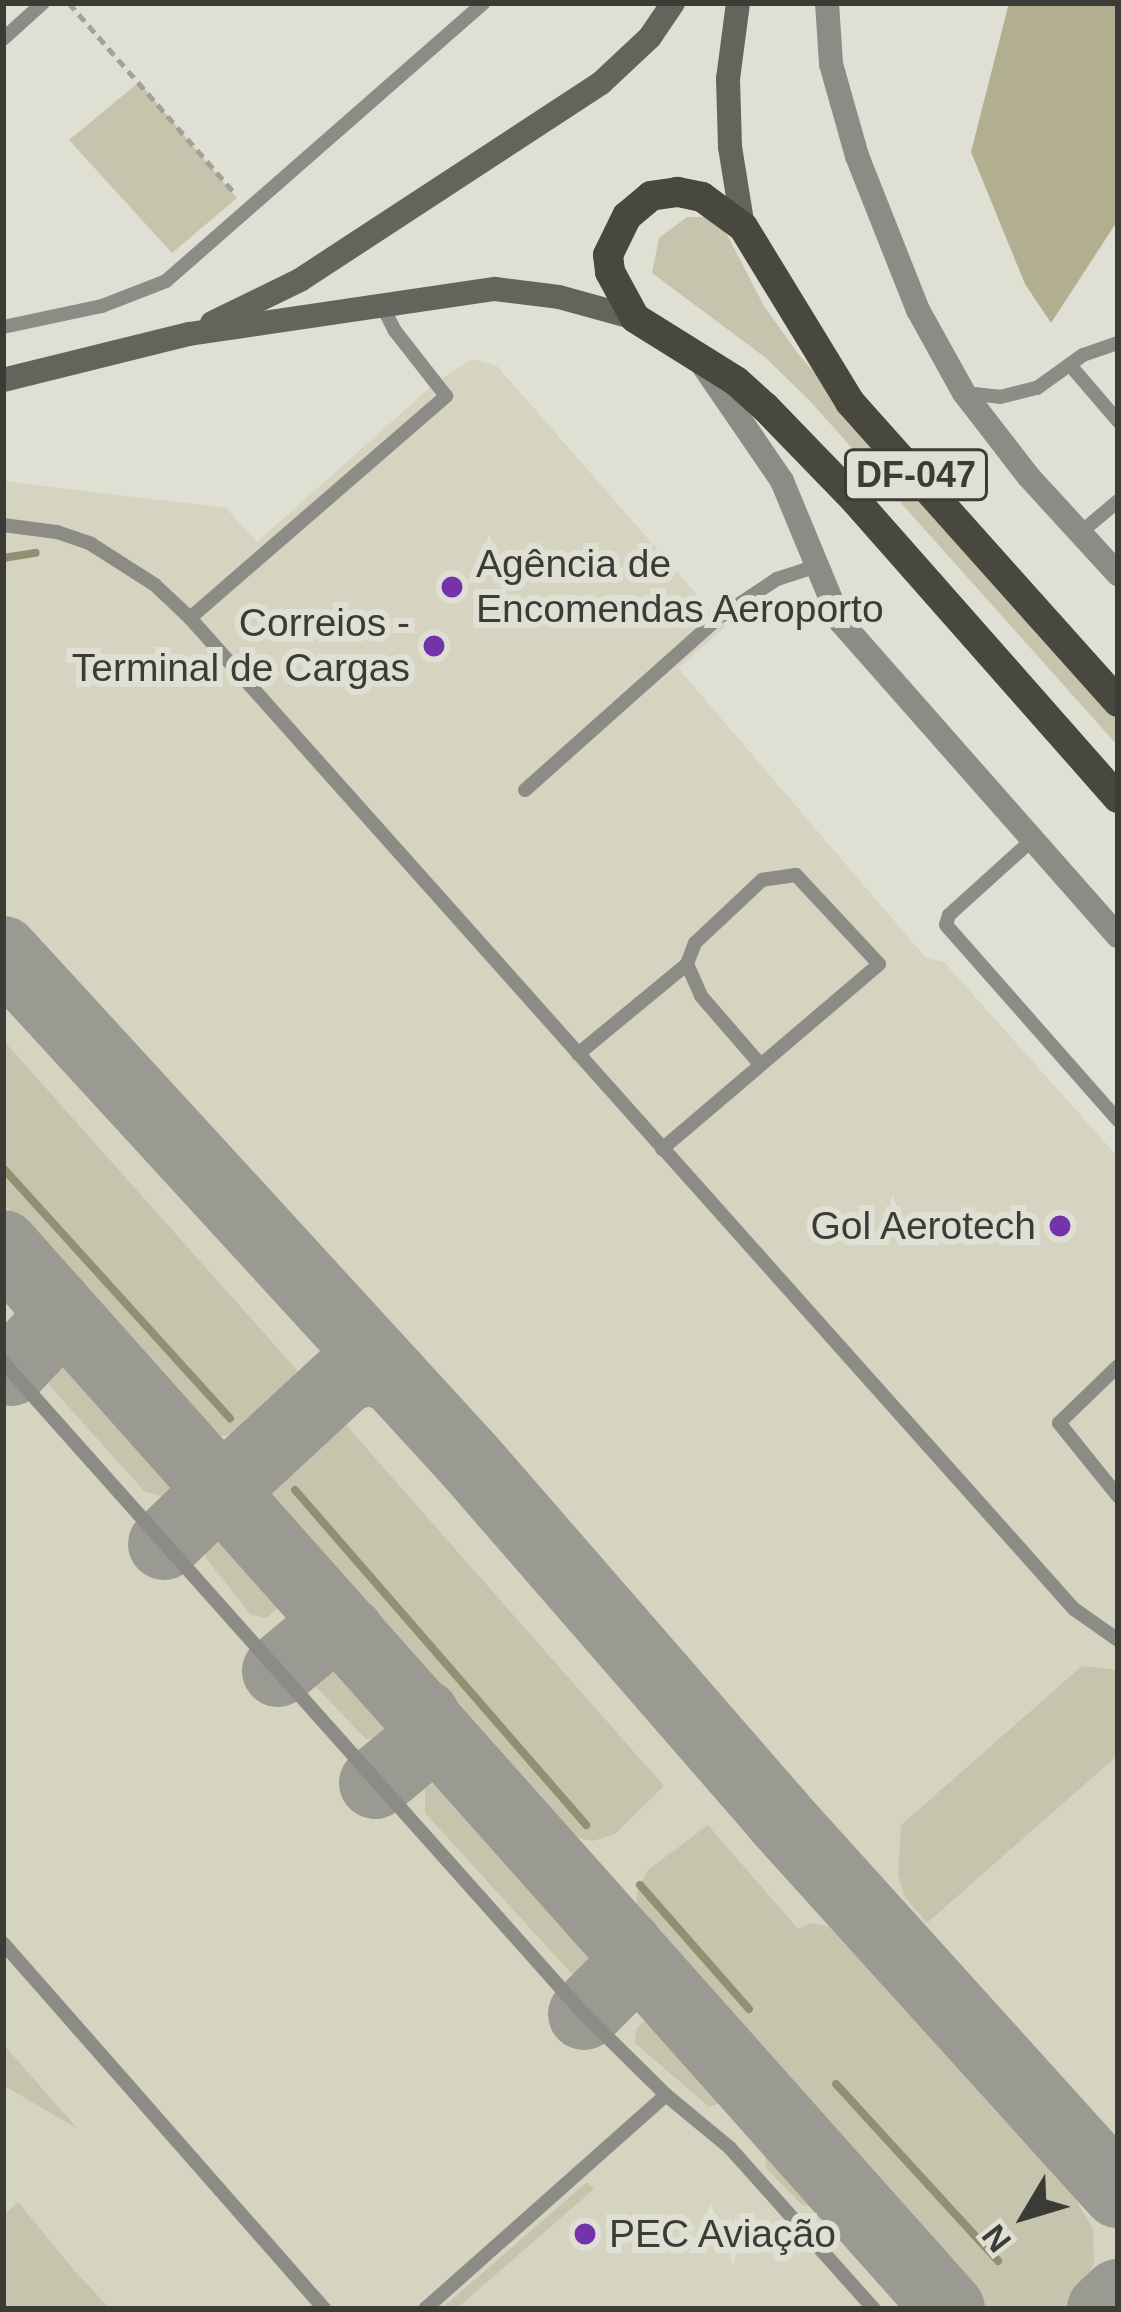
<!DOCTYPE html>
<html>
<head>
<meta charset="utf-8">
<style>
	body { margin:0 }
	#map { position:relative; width:1121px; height:2312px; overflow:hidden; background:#e0dfd3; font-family:Helvetica,sans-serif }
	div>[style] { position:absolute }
	.built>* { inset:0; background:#d5d4c0 }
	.green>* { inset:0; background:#c6c4ad }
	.forest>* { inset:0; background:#b1af90 }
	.stream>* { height:8px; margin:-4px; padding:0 4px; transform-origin:4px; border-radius:4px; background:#929072 }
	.taxiway>* { height:72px; margin:-36px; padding:0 36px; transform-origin:36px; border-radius:36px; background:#9b9a92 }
	.path>* { height:4.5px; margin-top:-2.25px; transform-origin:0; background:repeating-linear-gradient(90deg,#a2a298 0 9px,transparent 0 15px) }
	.service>* { height:14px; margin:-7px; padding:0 7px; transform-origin:7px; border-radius:7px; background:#8c8b86 }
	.tertiary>* { height:24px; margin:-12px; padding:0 12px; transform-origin:12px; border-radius:12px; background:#8c8b86 }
	.secondary>* { height:24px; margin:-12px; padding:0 12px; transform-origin:12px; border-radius:12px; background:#64645c }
	.primary>* { height:30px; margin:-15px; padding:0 15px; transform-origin:15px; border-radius:15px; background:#49483f }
	.dots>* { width:33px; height:33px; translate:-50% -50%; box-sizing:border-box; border:6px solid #e0dfd3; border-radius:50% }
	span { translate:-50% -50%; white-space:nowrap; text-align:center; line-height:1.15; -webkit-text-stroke:12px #e0dfd3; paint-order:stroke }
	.shield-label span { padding:3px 9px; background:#e0dfd3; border:3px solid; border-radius:9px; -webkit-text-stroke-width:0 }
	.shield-label { font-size:36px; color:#3c3c37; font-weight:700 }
	.poi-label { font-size:39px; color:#3c3c37 }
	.left { translate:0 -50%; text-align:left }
	.right { translate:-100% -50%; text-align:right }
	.frame { position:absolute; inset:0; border:6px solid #3c3c37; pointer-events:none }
	.north { position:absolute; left:965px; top:2156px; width:120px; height:120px; -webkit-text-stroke:9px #e0dfd3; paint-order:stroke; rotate:232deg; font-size:33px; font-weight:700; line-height:48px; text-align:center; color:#3c3c37 }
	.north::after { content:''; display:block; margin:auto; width:42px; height:54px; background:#3c3c37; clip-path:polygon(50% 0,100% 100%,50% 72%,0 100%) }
</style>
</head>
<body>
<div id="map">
	<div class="built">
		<div style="clip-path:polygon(472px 359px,497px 366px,725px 627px,678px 668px,926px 958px,944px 962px,1118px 1157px,1118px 2309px,3px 2309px,3px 481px,226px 508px,257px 542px,435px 383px)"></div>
	</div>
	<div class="green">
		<div style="clip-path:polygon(139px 82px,237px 198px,172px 253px,69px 140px)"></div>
		<div style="clip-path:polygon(687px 217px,709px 217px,722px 225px,764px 306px,799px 355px,1118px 714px,1118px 746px,810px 401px,766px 358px,652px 273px,659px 238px)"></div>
		<div style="clip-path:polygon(3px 1040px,304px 1378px,243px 1430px,223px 1436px,205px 1428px,3px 1203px)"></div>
		<div style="clip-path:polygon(69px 1361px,80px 1363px,186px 1481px,185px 1494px,173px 1499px,145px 1492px,49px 1385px,50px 1371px)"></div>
		<div style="clip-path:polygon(338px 1416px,664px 1786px,615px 1834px,593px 1841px,558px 1833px,271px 1510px,267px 1474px,315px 1429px)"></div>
		<div style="clip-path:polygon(217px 1515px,282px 1590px,283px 1603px,267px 1618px,251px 1615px,205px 1557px,207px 1527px)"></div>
		<div style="clip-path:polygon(345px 1660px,387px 1704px,391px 1721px,376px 1738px,366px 1739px,316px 1687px,324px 1663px)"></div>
		<div style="clip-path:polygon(1082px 1666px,1118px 1670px,1118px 1755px,927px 1923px,904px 1896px,898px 1874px,901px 1825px)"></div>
		<div style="clip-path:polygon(440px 1781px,454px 1782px,594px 1940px,600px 1951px,598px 1968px,585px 1980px,570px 1972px,425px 1813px,425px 1788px)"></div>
		<div style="clip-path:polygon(708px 1825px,798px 1929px,810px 1923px,837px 1928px,1066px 2183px,1093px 2229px,1094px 2263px,1074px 2309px,984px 2309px,644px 1928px,636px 1909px,637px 1891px,648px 1870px)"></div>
		<div style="clip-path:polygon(646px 2020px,666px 2022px,726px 2089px,722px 2102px,709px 2107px,635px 2043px,636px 2029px)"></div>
		<div style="clip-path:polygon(3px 2044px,78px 2129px,3px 2085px)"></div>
		<div style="clip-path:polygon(774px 2150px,785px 2153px,826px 2201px,820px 2209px,801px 2204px,766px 2168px,765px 2153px)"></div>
		<div style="clip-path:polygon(587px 2182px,594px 2189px,456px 2309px,441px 2309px)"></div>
		<div style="clip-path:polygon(18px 2202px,74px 2270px,110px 2309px,3px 2309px,3px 2216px)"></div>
	</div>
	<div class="forest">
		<div style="clip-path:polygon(1009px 3px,1118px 3px,1118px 220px,1051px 323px,1025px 284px,971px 152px)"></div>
	</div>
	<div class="stream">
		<div style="left:3px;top:558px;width:33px;rotate:-9deg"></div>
		<div style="left:3px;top:1168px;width:338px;rotate:47.8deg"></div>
		<div style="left:295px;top:1490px;width:444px;rotate:49deg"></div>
		<div style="left:640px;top:1885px;width:165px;rotate:48.7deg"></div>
		<div style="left:836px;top:2084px;width:240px;rotate:47.5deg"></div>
	</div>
	<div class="taxiway">
		<div style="left:3px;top:952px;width:689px;rotate:47.47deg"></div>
		<div style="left:469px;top:1460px;width:473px;rotate:49deg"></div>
		<div style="left:779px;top:1817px;width:506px;rotate:47.89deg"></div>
		<div style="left:3px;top:1246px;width:1423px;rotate:48.33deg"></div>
		<div style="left:11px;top:1370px;width:60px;rotate:-47deg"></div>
		<div style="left:52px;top:1326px;width:22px;rotate:-82deg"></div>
		<div style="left:238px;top:1476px;width:150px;rotate:-42.8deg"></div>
		<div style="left:348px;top:1374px;width:22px;rotate:-10deg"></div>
		<div style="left:370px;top:1370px;width:23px;rotate:15deg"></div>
		<div style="left:164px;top:1544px;width:52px;rotate:-44.2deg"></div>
		<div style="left:201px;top:1508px;width:17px;rotate:-25deg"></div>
		<div style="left:216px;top:1501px;width:17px;rotate:3deg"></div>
		<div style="left:278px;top:1671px;width:56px;rotate:-39.9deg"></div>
		<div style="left:321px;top:1635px;width:28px;rotate:-4deg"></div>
		<div style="left:375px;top:1783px;width:58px;rotate:-39.4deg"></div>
		<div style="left:420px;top:1746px;width:31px;rotate:-83deg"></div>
		<div style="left:584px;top:2014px;width:64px;rotate:-45deg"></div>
		<div style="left:629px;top:1969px;width:24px;rotate:-97deg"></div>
		<div style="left:1103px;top:2309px;width:21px;rotate:-43deg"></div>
	</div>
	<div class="path">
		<div style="left:69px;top:3px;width:252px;rotate:48.9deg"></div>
	</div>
	<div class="service">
		<div style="left:3px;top:39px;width:54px;rotate:-42deg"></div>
		<div style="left:3px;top:327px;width:101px;rotate:-12deg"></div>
		<div style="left:102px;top:306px;width:69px;rotate:-21.3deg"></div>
		<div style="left:166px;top:281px;width:422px;rotate:-41.2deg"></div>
		<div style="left:1070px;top:365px;width:74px;rotate:49.4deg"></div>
		<div style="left:964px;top:393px;width:36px;rotate:6deg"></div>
		<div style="left:1000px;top:397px;width:38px;rotate:-14deg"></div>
		<div style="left:1037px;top:388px;width:57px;rotate:-35.7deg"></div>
		<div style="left:1083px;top:355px;width:37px;rotate:-19deg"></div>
		<div style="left:3px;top:525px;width:54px;rotate:7.4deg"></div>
		<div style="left:57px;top:532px;width:36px;rotate:19deg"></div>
		<div style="left:91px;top:544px;width:76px;rotate:32.6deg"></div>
		<div style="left:155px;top:585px;width:48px;rotate:43.3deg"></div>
		<div style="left:190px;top:618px;width:1328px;rotate:48.27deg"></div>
		<div style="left:1074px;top:1609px;width:54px;rotate:35.2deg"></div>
		<div style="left:1080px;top:533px;width:50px;rotate:-40.1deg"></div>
		<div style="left:190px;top:618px;width:339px;rotate:-40.9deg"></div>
		<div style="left:446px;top:396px;width:83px;rotate:-128.1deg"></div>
		<div style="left:395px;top:331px;width:30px;rotate:-117deg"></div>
		<div style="left:525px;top:790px;width:259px;rotate:-41.7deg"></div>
		<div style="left:718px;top:618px;width:71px;rotate:-33.5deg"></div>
		<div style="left:777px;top:579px;width:38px;rotate:-18deg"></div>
		<div style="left:1032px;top:840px;width:112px;rotate:137.9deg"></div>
		<div style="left:949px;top:915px;width:10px;rotate:107deg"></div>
		<div style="left:946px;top:925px;width:260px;rotate:48.6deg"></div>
		<div style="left:578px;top:1054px;width:141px;rotate:-39.5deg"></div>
		<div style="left:662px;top:1149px;width:285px;rotate:-40.4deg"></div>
		<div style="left:879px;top:964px;width:122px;rotate:-133deg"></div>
		<div style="left:796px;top:875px;width:34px;rotate:172deg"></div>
		<div style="left:762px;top:880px;width:92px;rotate:136.8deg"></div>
		<div style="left:695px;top:943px;width:22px;rotate:111deg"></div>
		<div style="left:687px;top:964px;width:35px;rotate:66deg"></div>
		<div style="left:701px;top:996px;width:90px;rotate:49.1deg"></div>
		<div style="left:3px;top:1362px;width:873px;rotate:48.3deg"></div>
		<div style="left:584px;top:2014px;width:115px;rotate:44.6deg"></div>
		<div style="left:666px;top:2095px;width:322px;rotate:138.4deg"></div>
		<div style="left:1118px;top:1366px;width:82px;rotate:136deg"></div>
		<div style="left:1059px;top:1423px;width:94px;rotate:51.1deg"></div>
		<div style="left:3px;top:1943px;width:487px;rotate:48.7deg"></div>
		<div style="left:666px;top:2095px;width:83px;rotate:39.6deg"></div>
		<div style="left:730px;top:2148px;width:216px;rotate:48.2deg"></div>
	</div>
	<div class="tertiary">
		<div style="left:827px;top:3px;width:61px;rotate:86.2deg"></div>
		<div style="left:831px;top:64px;width:96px;rotate:74.2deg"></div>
		<div style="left:857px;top:156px;width:166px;rotate:68.4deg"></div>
		<div style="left:918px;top:310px;width:95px;rotate:61deg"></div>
		<div style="left:964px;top:393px;width:106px;rotate:52.3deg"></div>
		<div style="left:1029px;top:477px;width:132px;rotate:47.5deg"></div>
		<div style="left:702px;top:364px;width:142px;rotate:55.6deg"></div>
		<div style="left:782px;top:481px;width:152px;rotate:67.5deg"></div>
		<div style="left:840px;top:621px;width:420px;rotate:48.6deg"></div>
	</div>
	<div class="secondary">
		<div style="left:738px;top:3px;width:77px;rotate:97.5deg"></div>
		<div style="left:728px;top:79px;width:68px;rotate:88.3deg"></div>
		<div style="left:730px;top:147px;width:81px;rotate:80.8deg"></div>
		<div style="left:212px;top:323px;width:98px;rotate:-26deg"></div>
		<div style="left:300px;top:280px;width:360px;rotate:-33.2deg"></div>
		<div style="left:601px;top:83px;width:67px;rotate:-43.2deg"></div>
		<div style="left:650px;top:37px;width:41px;rotate:-55.9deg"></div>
		<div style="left:3px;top:380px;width:192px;rotate:-13.9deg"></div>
		<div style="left:189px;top:334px;width:309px;rotate:-8.4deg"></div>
		<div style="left:495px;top:289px;width:64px;rotate:7.1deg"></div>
		<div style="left:559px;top:297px;width:79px;rotate:15.4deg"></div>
	</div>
	<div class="primary">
		<div style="left:1118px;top:702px;width:402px;rotate:-131.8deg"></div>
		<div style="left:850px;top:402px;width:205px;rotate:-121.4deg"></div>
		<div style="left:743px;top:227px;width:51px;rotate:-143.8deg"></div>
		<div style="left:702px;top:197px;width:25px;rotate:-168deg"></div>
		<div style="left:678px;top:192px;width:27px;rotate:172deg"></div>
		<div style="left:651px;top:196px;width:31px;rotate:140deg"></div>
		<div style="left:627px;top:216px;width:43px;rotate:116deg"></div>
		<div style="left:608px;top:255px;width:17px;rotate:83deg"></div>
		<div style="left:610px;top:272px;width:52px;rotate:61.5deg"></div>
		<div style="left:635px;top:318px;width:119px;rotate:32deg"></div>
		<div style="left:736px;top:381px;width:39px;rotate:42deg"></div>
		<div style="left:765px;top:407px;width:131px;rotate:45.9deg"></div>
		<div style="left:856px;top:501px;width:396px;rotate:48.6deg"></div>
	</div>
	<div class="dots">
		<div style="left:452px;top:587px;background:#7433a8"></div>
		<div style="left:434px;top:646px;background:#7433a8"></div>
		<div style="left:1060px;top:1226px;background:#7433a8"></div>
		<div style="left:585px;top:2234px;background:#7433a8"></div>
	</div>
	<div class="shield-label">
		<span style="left:916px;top:475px">DF-047</span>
	</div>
	<div class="poi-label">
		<span class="left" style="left:476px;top:587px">Agência de<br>Encomendas Aeroporto</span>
		<span class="right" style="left:410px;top:646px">Correios -<br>Terminal de Cargas</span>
		<span class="right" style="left:1036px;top:1226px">Gol Aerotech</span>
		<span class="left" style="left:609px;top:2234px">PEC Aviação</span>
	</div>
	<div class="frame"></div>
	<div class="north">N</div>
</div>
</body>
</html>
